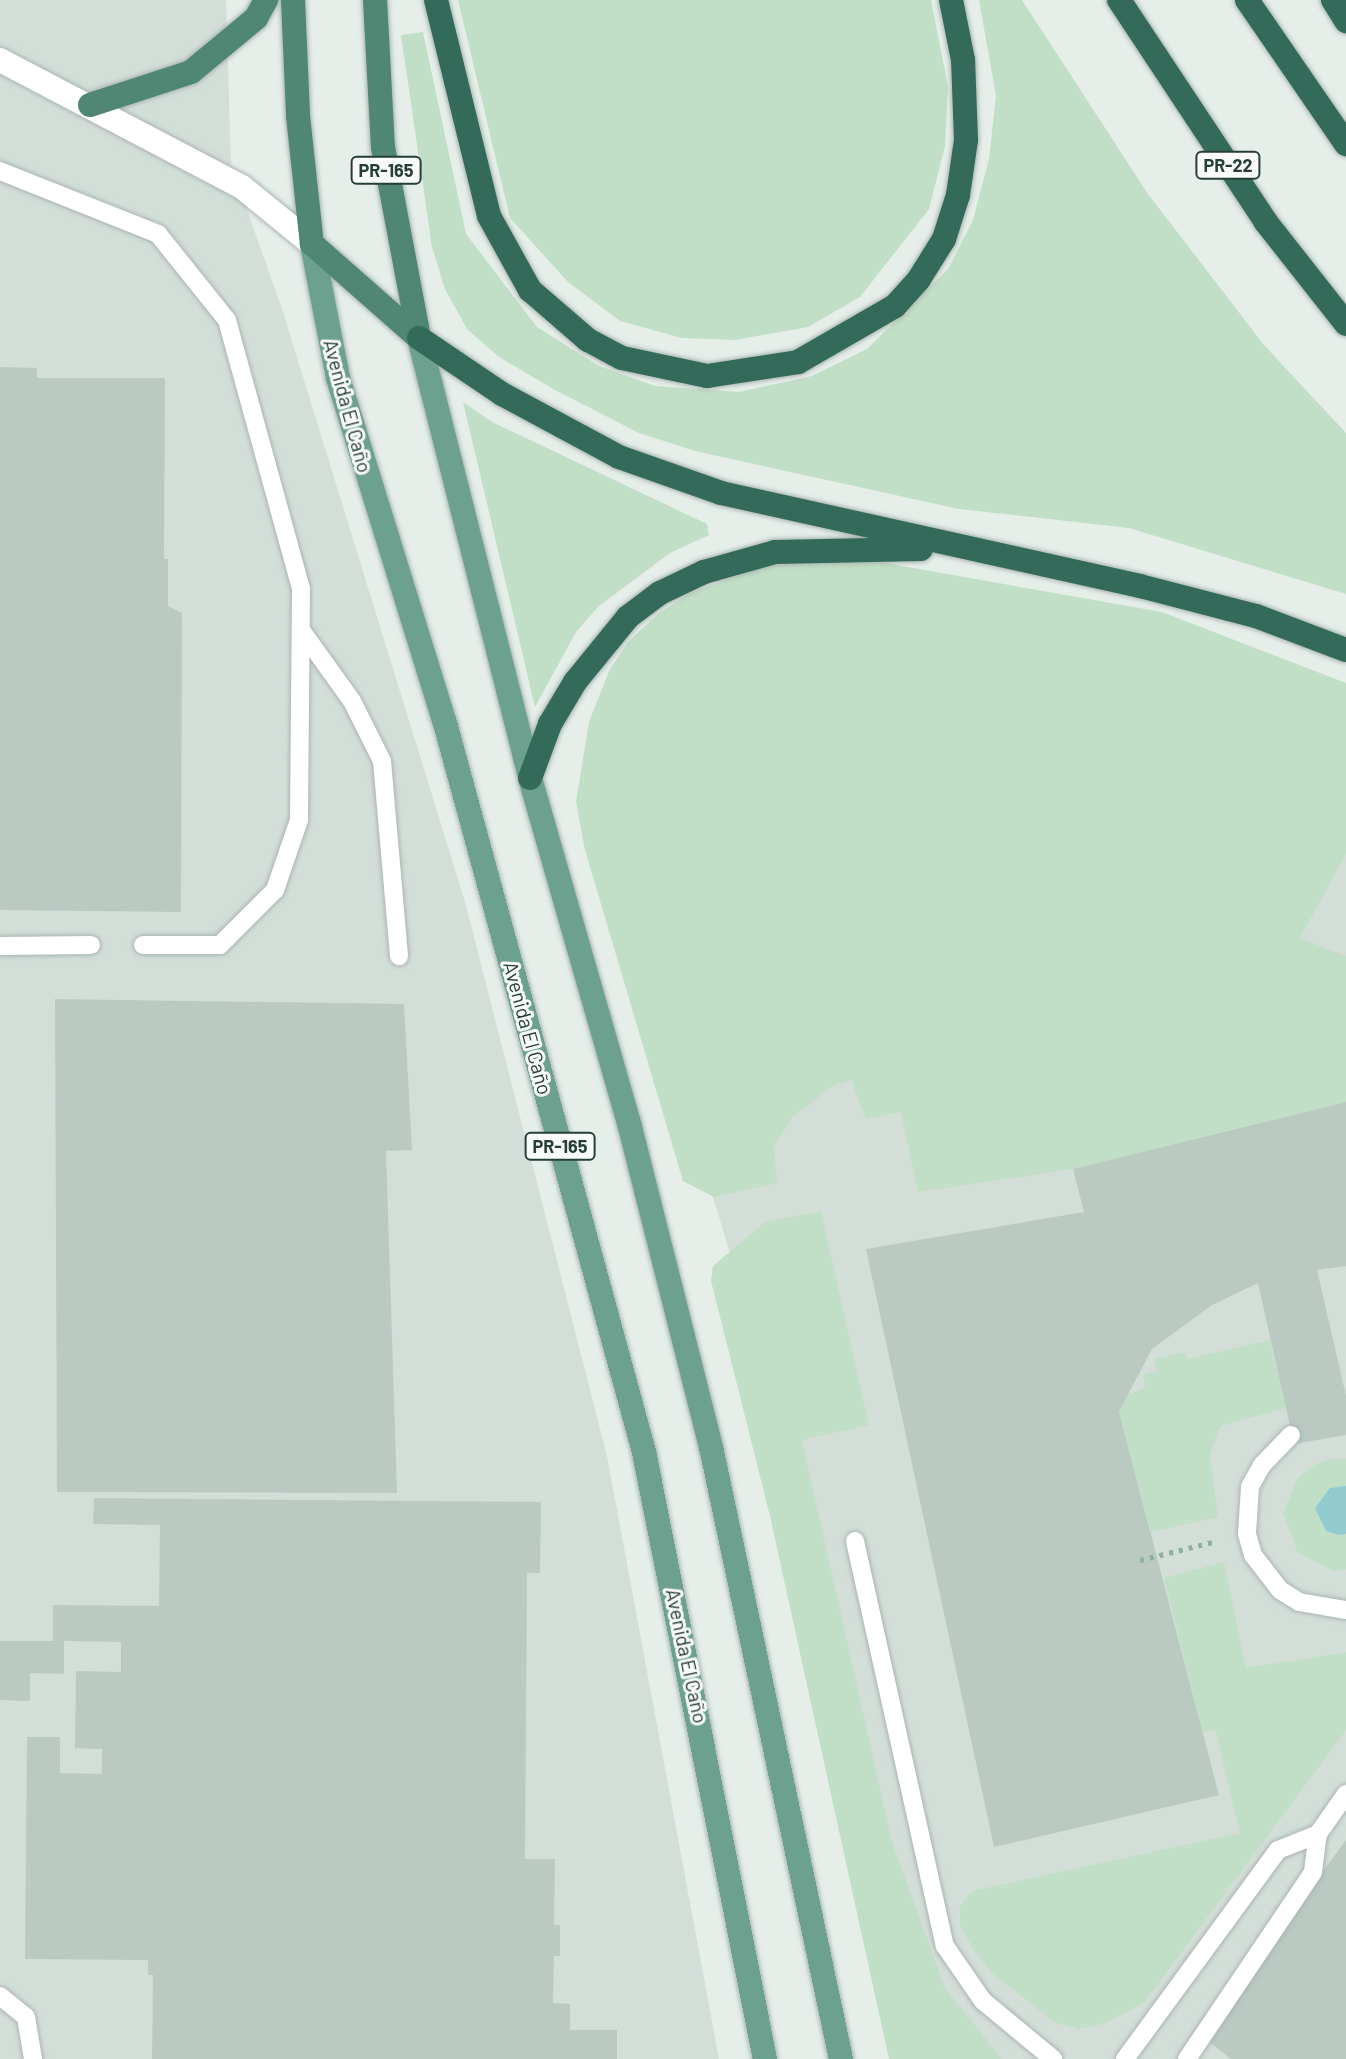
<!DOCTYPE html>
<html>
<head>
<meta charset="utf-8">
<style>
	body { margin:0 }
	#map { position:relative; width:1346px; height:2059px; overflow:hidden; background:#e6eeea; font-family:Barlow,sans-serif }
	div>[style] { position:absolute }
	.built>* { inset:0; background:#d4ded9 }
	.green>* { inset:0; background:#c1dec6 }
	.water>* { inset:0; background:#92cbcf }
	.building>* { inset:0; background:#bbc9c3 }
	.path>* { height:5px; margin-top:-2.5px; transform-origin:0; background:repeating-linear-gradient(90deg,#89b0a0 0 4px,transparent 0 10px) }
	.roads { filter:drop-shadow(0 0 2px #a9b6b0) drop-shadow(0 0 2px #a9b6b0) }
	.service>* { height:18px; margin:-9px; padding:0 9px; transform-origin:9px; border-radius:9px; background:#fff }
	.minor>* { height:24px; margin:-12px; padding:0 12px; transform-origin:12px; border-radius:12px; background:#fff }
	.primary>* { height:24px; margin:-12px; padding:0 12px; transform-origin:12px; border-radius:12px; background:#6da18f }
	.trunk>* { height:24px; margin:-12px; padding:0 12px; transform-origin:12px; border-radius:12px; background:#508674 }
	.motorway>* { height:24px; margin:-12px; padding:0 12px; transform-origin:12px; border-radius:12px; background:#336a5a }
	span { translate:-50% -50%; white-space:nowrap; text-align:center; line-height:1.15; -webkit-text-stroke:6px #f7faf8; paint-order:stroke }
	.shield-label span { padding:2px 6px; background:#f7faf8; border:2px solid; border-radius:6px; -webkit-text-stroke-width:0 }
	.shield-label { font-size:18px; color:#263f36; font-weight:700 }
	.street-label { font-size:20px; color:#263f36 }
</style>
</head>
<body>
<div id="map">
	<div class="built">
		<div style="clip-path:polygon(0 0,226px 0,231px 164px,283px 312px,465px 902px,607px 1456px,719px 2059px,0 2059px)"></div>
		<div style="clip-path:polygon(1346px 739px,1346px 2059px,916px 2059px,729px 1250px,589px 788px)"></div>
	</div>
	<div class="green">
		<div style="clip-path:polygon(458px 0,931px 0,948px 87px,945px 146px,929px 209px,860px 297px,808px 327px,735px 340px,682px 338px,620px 321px,568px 282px,510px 218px)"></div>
		<div style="clip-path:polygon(979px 0,1022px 0,1148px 194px,1264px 345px,1346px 433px,1346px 594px,1129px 528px,959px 509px,695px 451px,639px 433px,555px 390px,499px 357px,467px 329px,445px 289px,432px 247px,401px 35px,423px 32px,466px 234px,537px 327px,599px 366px,655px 386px,739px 392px,812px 376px,867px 349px,948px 269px,973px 220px,989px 159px,996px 96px)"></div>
		<div style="clip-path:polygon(463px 402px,492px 422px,707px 524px,709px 535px,670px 553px,599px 606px,576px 632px,535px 707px)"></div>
		<div style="clip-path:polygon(825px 560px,874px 561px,1162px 612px,1346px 683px,1346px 854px,1300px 938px,1346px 956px,1346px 1102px,1073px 1169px,918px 1192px,901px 1112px,866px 1119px,851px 1080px,834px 1085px,793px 1117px,774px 1146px,777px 1183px,714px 1197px,683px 1181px,585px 850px,576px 802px,589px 722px,609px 671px,628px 642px,658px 614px,688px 594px,765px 566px)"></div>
		<div style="clip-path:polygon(821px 1211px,869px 1425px,802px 1440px,892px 1842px,945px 1988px,1002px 2059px,889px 2059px,770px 1516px,711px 1281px,713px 1266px,765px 1222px)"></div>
		<div style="clip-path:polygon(1270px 1340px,1286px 1408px,1220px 1426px,1210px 1456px,1218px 1517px,1151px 1532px,1119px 1412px,1127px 1395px,1145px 1388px,1143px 1375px,1157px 1371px,1154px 1359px,1186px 1352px,1187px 1359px)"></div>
		<div style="clip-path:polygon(1332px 1459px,1346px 1459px,1346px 1569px,1334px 1571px,1298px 1553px,1283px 1513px,1298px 1478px,1314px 1465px)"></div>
		<div style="clip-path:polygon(1224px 1562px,1246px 1668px,1346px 1652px,1346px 1730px,1144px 2003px,1103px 2024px,1079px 2029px,1054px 2022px,991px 1972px,974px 1951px,960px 1926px,960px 1906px,972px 1891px,1240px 1833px,1215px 1729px,1203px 1733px,1164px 1578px)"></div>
	</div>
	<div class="water">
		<div style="clip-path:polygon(1346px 1486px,1346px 1534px,1338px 1535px,1326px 1531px,1315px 1508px,1330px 1488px)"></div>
	</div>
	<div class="building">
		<div style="clip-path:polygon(0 367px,37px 368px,37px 378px,165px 378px,164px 559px,168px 559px,168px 606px,182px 613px,181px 912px,0 910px)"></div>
		<div style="clip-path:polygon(55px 999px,404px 1004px,412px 1150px,386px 1151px,397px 1493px,57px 1492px)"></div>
		<div style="clip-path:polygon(1346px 1102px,1346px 1266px,1317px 1270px,1346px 1396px,1346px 1435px,1294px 1444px,1258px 1283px,1212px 1305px,1152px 1349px,1119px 1412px,1219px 1795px,994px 1847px,866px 1249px,1084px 1212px,1073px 1169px)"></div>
		<div style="clip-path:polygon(94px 1498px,541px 1502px,540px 1573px,527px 1573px,525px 1859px,555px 1859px,554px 1925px,560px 1925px,560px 1956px,554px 1956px,553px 2003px,570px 2004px,570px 2030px,617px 2030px,617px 2059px,152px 2059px,153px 1975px,148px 1975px,148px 1960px,25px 1959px,27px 1737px,60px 1737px,60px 1773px,102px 1774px,102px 1749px,75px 1748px,76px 1671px,121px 1672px,121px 1642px,64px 1641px,64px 1674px,30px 1673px,30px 1701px,0 1700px,0 1641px,53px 1641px,53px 1605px,159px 1606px,160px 1525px,93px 1524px)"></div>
		<div style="clip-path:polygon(1346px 1840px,1346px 2059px,1231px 2059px,1202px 2036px)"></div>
	</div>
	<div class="path">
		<div style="left:1140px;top:1560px;width:79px;rotate:-13.9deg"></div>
	</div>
	<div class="roads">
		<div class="service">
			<div style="left:0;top:171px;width:170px;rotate:21.7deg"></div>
			<div style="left:158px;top:234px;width:110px;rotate:51.3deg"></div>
			<div style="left:227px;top:320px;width:279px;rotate:74.6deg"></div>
			<div style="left:301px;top:589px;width:231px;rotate:90.5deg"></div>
			<div style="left:299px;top:820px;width:74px;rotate:108.9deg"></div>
			<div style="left:275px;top:890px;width:78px;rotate:135deg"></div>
			<div style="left:220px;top:945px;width:77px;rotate:180deg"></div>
			<div style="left:301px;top:630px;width:87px;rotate:54.3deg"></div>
			<div style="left:352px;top:701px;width:67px;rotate:63.4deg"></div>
			<div style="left:382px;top:761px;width:196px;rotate:85deg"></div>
			<div style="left:0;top:946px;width:91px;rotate:-0.6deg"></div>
			<div style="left:1291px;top:1435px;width:42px;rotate:134deg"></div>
			<div style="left:1262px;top:1465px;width:25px;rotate:119deg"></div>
			<div style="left:1250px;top:1487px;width:47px;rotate:93.7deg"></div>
			<div style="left:1247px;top:1534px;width:22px;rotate:74deg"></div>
			<div style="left:1253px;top:1555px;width:44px;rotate:52.4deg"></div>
			<div style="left:1280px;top:1590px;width:22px;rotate:32deg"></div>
			<div style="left:1299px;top:1602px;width:48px;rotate:9.7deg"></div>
			<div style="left:855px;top:1541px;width:415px;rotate:77.5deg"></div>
			<div style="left:945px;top:1946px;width:67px;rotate:55.4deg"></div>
			<div style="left:983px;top:2001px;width:91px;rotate:39.6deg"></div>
			<div style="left:0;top:1996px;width:33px;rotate:39deg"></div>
			<div style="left:26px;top:2017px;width:43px;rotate:80.5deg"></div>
			<div style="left:1125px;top:2059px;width:259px;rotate:-53.8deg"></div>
			<div style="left:1278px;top:1850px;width:43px;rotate:-21.8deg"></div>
			<div style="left:1187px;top:2059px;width:225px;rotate:-56deg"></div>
			<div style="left:1313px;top:1872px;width:38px;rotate:-83deg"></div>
			<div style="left:1318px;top:1834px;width:49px;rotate:-55deg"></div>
		</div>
		<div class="minor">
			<div style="left:0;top:60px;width:273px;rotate:27.7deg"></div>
			<div style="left:242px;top:187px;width:90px;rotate:39.2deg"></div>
		</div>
		<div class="primary">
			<div style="left:312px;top:244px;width:136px;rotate:79deg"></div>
			<div style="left:338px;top:378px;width:361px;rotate:72.8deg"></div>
			<div style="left:445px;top:723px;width:756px;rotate:74.73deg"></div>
			<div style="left:644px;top:1452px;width:619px;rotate:78.73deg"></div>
			<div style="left:419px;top:338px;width:454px;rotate:75.8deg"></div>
			<div style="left:530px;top:778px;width:363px;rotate:74deg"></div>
			<div style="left:630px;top:1127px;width:330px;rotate:75.8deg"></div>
			<div style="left:711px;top:1447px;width:626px;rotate:78.01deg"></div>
		</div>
		<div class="trunk">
			<div style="left:293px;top:0;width:116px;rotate:87.5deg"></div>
			<div style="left:298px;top:116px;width:129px;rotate:83.8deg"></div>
			<div style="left:312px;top:244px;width:142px;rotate:41.3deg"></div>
			<div style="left:375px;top:0;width:147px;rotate:86.9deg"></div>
			<div style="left:383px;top:147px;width:194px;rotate:79.3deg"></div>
			<div style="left:90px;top:105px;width:106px;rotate:-18.1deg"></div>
			<div style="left:191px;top:72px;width:85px;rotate:-39.7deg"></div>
			<div style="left:256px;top:18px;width:21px;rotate:-61deg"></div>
		</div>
		<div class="motorway">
			<div style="left:436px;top:0;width:222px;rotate:76.2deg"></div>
			<div style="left:489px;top:216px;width:85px;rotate:61deg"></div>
			<div style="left:530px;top:290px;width:77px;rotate:40.8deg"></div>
			<div style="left:588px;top:340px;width:38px;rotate:28deg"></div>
			<div style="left:622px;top:358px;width:87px;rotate:12deg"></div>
			<div style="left:707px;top:376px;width:92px;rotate:-8.7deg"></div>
			<div style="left:798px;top:362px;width:112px;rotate:-30deg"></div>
			<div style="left:895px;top:306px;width:36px;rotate:-48deg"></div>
			<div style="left:919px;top:279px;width:47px;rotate:-58deg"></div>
			<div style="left:944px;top:239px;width:46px;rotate:-72.3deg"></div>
			<div style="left:958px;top:195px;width:56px;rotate:-81.7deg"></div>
			<div style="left:966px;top:140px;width:80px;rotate:-92.1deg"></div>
			<div style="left:963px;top:60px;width:61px;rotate:-101.3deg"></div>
			<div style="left:1119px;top:0;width:265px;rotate:56.5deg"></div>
			<div style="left:1265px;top:221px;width:131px;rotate:51.8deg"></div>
			<div style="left:1247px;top:0;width:175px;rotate:55.5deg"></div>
			<div style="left:1333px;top:0;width:25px;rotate:58deg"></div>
			<div style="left:419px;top:338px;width:100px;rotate:34deg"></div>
			<div style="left:502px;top:394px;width:133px;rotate:28.3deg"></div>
			<div style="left:619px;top:457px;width:108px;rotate:19.4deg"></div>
			<div style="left:721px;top:493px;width:429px;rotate:12.5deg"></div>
			<div style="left:1140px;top:586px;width:120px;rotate:14.5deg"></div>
			<div style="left:1256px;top:616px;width:96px;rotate:20.7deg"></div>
			<div style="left:530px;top:778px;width:58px;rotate:-69.7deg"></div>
			<div style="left:550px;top:724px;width:49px;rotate:-59.2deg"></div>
			<div style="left:575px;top:682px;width:84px;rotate:-50.8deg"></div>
			<div style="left:628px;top:617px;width:40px;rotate:-37deg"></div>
			<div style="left:660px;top:593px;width:49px;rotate:-25.5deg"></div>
			<div style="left:704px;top:572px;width:74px;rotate:-15.7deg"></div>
			<div style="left:775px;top:552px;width:146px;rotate:-1.2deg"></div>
		</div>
	</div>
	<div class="shield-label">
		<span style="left:1228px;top:165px">PR-22</span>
		<span style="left:386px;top:170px">PR-165</span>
		<span style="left:560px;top:1146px">PR-165</span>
	</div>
	<div class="street-label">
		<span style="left:348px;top:406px;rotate:75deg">Avenida El Caño</span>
		<span style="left:528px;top:1028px;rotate:75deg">Avenida El Caño</span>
		<span style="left:687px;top:1656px;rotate:78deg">Avenida El Caño</span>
	</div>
</div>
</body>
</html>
